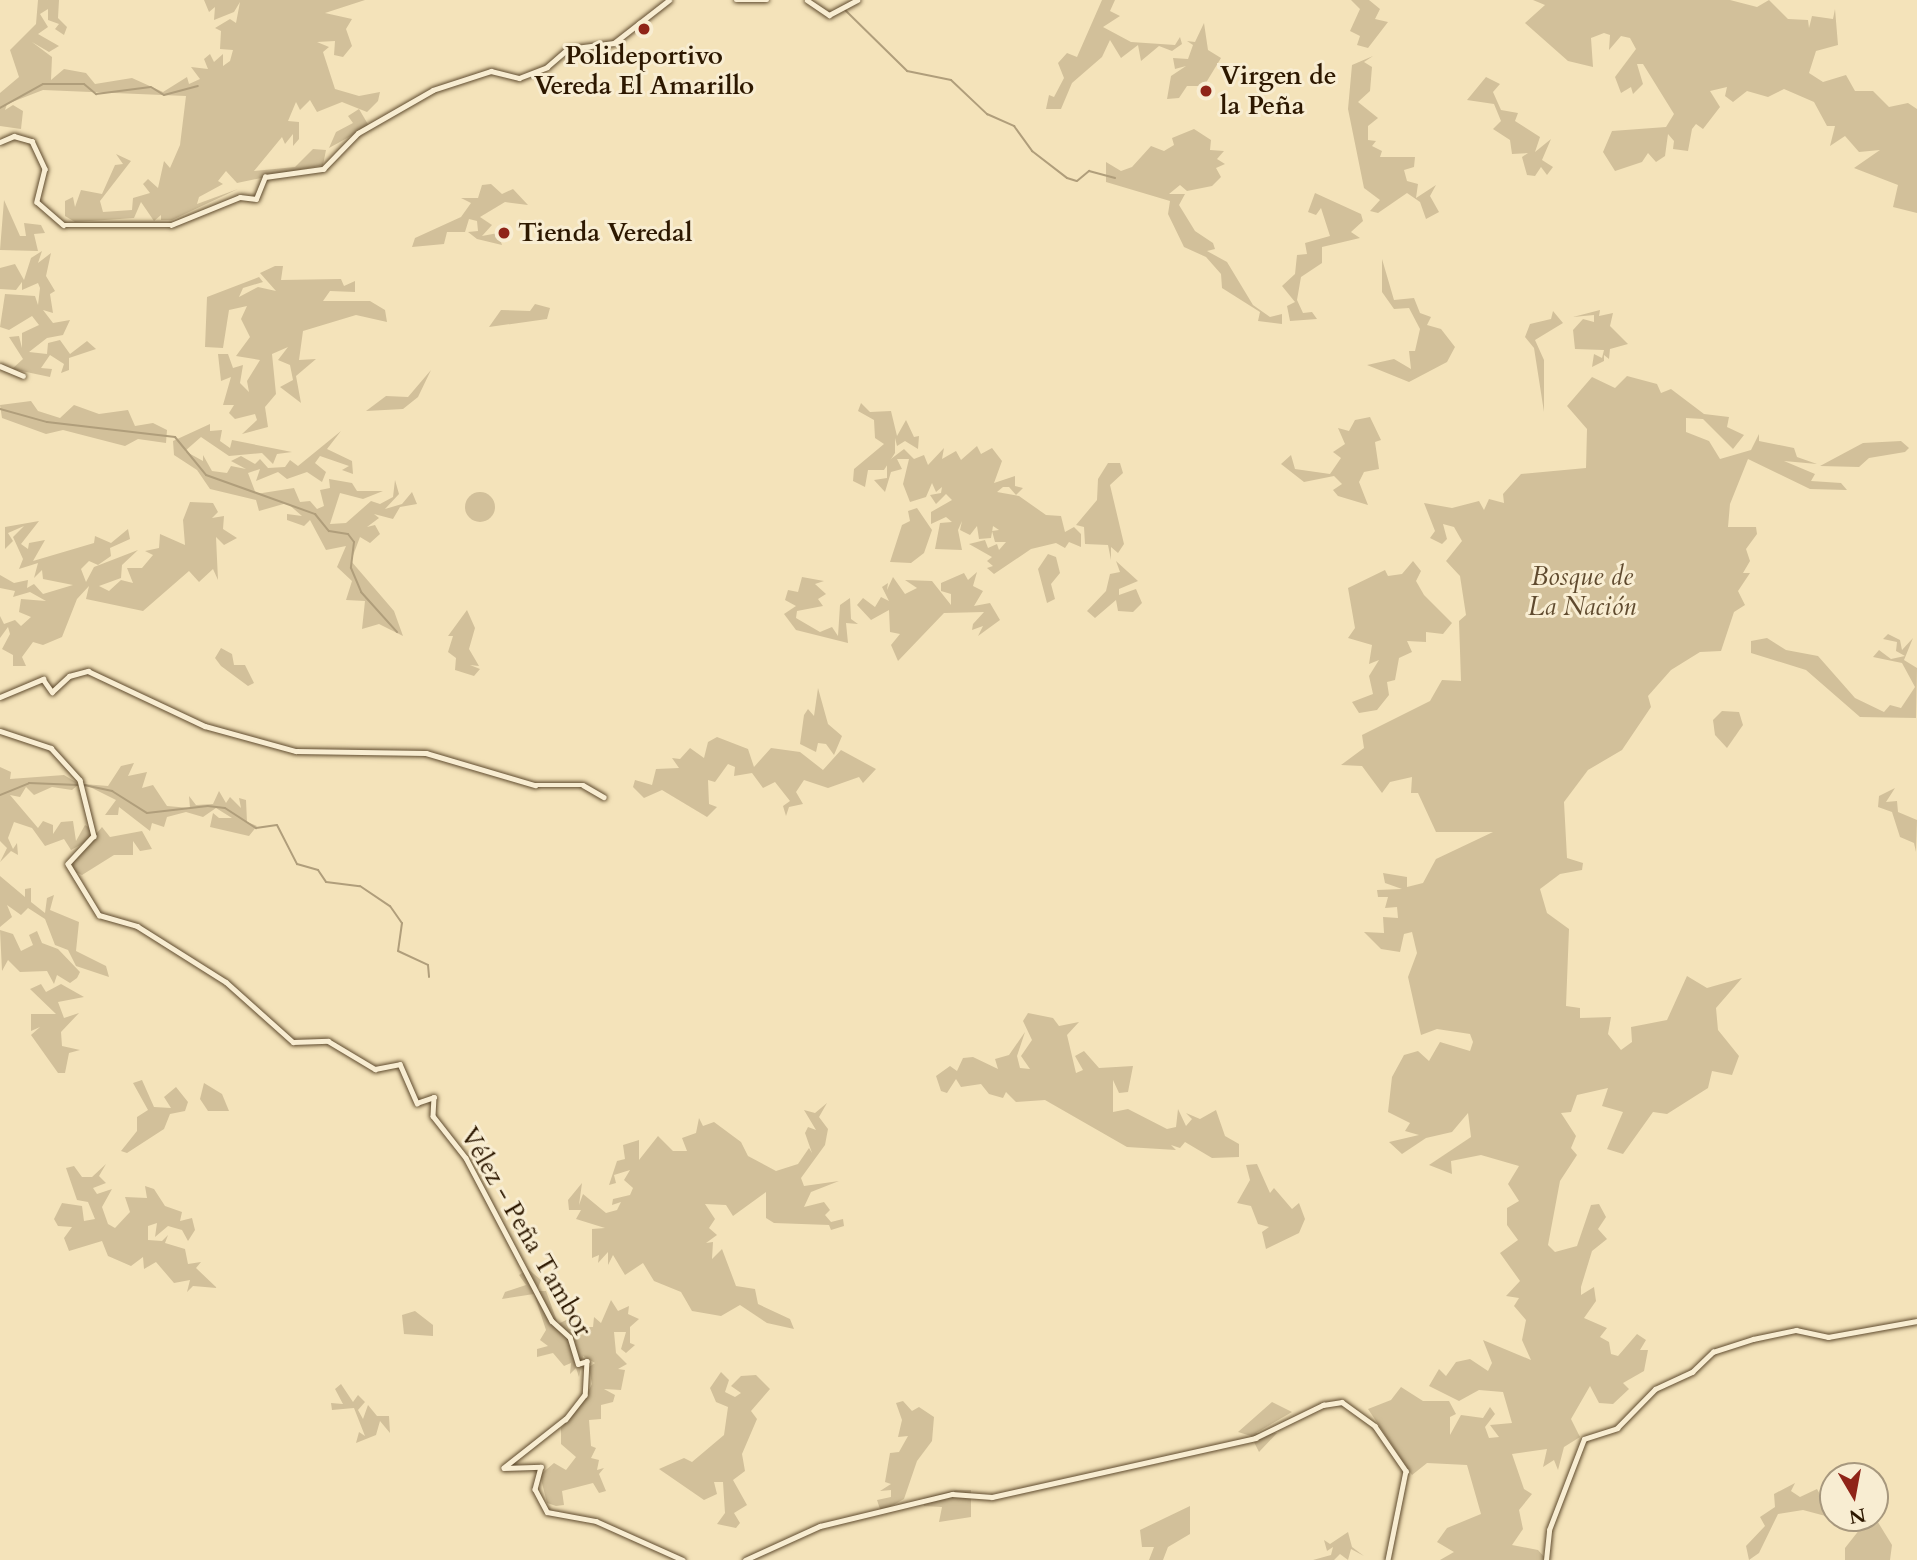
<!DOCTYPE html>
<html>
<head>
<meta charset="utf-8">
<style>
	body { margin:0 }
	#map { position:relative; width:1917px; height:1560px; overflow:hidden; background:#f4e3ba; font-family:Cardo,serif }
	div>[style] { position:absolute }
	.green>* { inset:0; background:#d2c09a }
	.round { border-radius:50% }
	.stream>* { height:2px; margin:-1px; padding:0 1px; transform-origin:1px; border-radius:1px; background:#b09e7b }
	.roads { filter:drop-shadow(0 0 2px #5f4b2e) drop-shadow(0 0 2px #5f4b2e) }
	.street>* { height:4.5px; margin:-2.25px; padding:0 2.25px; transform-origin:2.25px; border-radius:2.25px; background:#f8edd2 }
	.dots>* { width:19px; height:19px; translate:-50% -50%; box-sizing:border-box; border:4px solid #f8edd2; border-radius:50% }
	span { translate:-50% -50%; white-space:nowrap; text-align:center; line-height:1.15; -webkit-text-stroke:6px #f8edd2; paint-order:stroke }
	.poi-label { font-size:26px; color:#2d1800; font-weight:700 }
	.left { translate:0 -50%; text-align:left }
	.park-label { font-size:26px; color:#5f4a2e; font-style:italic }
	.street-label { font-size:26px; color:#2d1800 }
	.north { position:absolute; left:1819px; top:1462px; width:70px; height:70px; box-sizing:border-box; background:#f8edd2; border:2px solid #a7987e; border-radius:50%; rotate:170deg; font-size:19px; font-weight:700; line-height:28px; text-align:center; color:#2d1800 }
	.north::after { content:''; display:block; margin:auto; width:24px; height:32px; background:#8f2418; clip-path:polygon(50% 0,100% 100%,50% 72%,0 100%) }
</style>
</head>
<body>
<div id="map">
	<div class="green">
		<div style="clip-path:polygon(38px 0,59px 0,58px 18px,67px 27px,64px 35px,55px 29px,59px 24px,48px 20px,48px 9px,40px 14px,48px 27px,38px 34px,59px 46px,49px 52px,32px 42px,52px 57px,51px 80px,64px 69px,86px 73px,95px 84px,132px 78px,163px 92px,187px 77px,189px 84px,200px 79px,191px 67px,208px 69px,204px 59px,210px 54px,214px 62px,223px 54px,223px 66px,230px 61px,233px 50px,220px 49px,221px 31px,215px 28px,230px 19px,236px 23px,240px 2px,234px 12px,214px 20px,215px 7px,209px 12px,204px 0,365px 0,325px 13px,352px 19px,346px 29px,352px 46px,343px 57px,334px 55px,335px 41px,317px 42px,329px 47px,323px 52px,335px 89px,359px 96px,380px 92px,378px 101px,367px 112px,342px 102px,317px 112px,310px 100px,300px 110px,296px 102px,288px 121px,299px 122px,299px 139px,293px 146px,293px 134px,285px 144px,282px 137px,254px 171px,295px 167px,313px 149px,326px 150px,323px 165px,237px 183px,226px 171px,218px 181px,223px 184px,199px 197px,197px 204px,238px 189px,172px 220px,161px 220px,161px 215px,154px 221px,141px 202px,134px 218px,75px 222px,65px 216px,65px 201px,73px 197px,75px 207px,81px 190px,102px 194px,115px 165px,123px 164px,116px 154px,131px 161px,100px 201px,103px 212px,132px 210px,133px 198px,150px 193px,143px 184px,148px 179px,158px 188px,164px 161px,170px 168px,180px 145px,186px 96px,43px 90px,7px 104px,5px 110px,13px 105px,23px 111px,21px 129px,0 126px,0 93px,19px 77px,10px 50px,36px 24px)"></div>
		<div style="clip-path:polygon(1102px 0,1115px 0,1110px 11px,1120px 16px,1103px 27px,1131px 42px,1175px 45px,1180px 37px,1182px 44px,1172px 51px,1159px 46px,1141px 61px,1138px 45px,1121px 58px,1110px 40px,1102px 57px,1072px 83px,1061px 109px,1046px 109px,1049px 95px,1054px 97px,1064px 78px,1058px 63px,1067px 53px,1077px 57px)"></div>
		<div style="clip-path:polygon(1351px 0,1369px 0,1380px 9px,1375px 19px,1388px 22px,1368px 48px,1357px 45px,1360px 36px,1350px 31px,1360px 9px)"></div>
		<div style="clip-path:polygon(1533px 0,1730px 0,1757px 7px,1769px 0,1788px 19px,1808px 20px,1809px 28px,1812px 16px,1833px 19px,1835px 9px,1838px 45px,1816px 51px,1809px 73px,1823px 82px,1846px 75px,1855px 91px,1873px 91px,1889px 107px,1908px 103px,1917px 109px,1917px 213px,1893px 207px,1898px 185px,1854px 168px,1880px 150px,1859px 152px,1845px 136px,1830px 146px,1835px 126px,1827px 126px,1814px 102px,1784px 89px,1768px 97px,1747px 91px,1733px 102px,1725px 96px,1727px 87px,1710px 91px,1720px 107px,1703px 129px,1696px 124px,1692px 129px,1688px 151px,1673px 149px,1674px 141px,1668px 134px,1665px 156px,1656px 162px,1648px 153px,1642px 162px,1615px 171px,1603px 152px,1612px 131px,1666px 127px,1674px 114px,1643px 64px,1637px 64px,1643px 84px,1633px 94px,1631px 87px,1621px 93px,1615px 77px,1636px 49px,1630px 38px,1621px 36px,1609px 50px,1610px 35px,1604px 33px,1591px 38px,1593px 67px,1568px 61px,1525px 23px,1545px 5px)"></div>
		<div style="clip-path:polygon(1204px 23px,1208px 50px,1221px 58px,1204px 86px,1187px 86px,1179px 98px,1167px 99px,1171px 76px,1186px 66px,1175px 69px,1173px 58px,1188px 59px,1193px 45px,1187px 41px,1195px 42px)"></div>
		<div style="clip-path:polygon(1373px 56px,1364px 62px,1372px 67px,1370px 91px,1358px 102px,1378px 118px,1368px 126px,1368px 140px,1376px 141px,1372px 146px,1382px 151px,1380px 157px,1415px 157px,1414px 167px,1404px 170px,1407px 181px,1418px 184px,1416px 198px,1436px 185px,1430px 196px,1439px 212px,1426px 219px,1420px 202px,1407px 193px,1378px 213px,1370px 211px,1380px 200px,1364px 188px,1348px 109px,1352px 65px)"></div>
		<div style="clip-path:polygon(1486px 77px,1500px 84px,1493px 92px,1501px 110px,1518px 113px,1515px 121px,1540px 137px,1535px 152px,1551px 139px,1542px 160px,1553px 167px,1547px 175px,1541px 167px,1535px 176px,1527px 175px,1522px 157px,1528px 153px,1512px 154px,1510px 140px,1493px 129px,1501px 121px,1494px 104px,1467px 100px)"></div>
		<div style="clip-path:polygon(359px 109px,369px 126px,329px 148px,336px 132px,353px 123px,348px 116px)"></div>
		<div style="clip-path:polygon(1194px 129px,1211px 140px,1210px 150px,1224px 151px,1217px 159px,1225px 164px,1216px 168px,1221px 177px,1212px 186px,1187px 191px,1180px 185px,1169px 194px,1185px 194px,1179px 205px,1195px 231px,1213px 243px,1215px 249px,1207px 251px,1227px 262px,1253px 305px,1270px 317px,1282px 314px,1282px 324px,1258px 321px,1260px 312px,1222px 288px,1221px 274px,1206px 257px,1184px 247px,1168px 214px,1170px 201px,1106px 182px,1106px 162px,1121px 171px,1132px 167px,1151px 146px,1164px 151px,1174px 145px,1172px 138px)"></div>
		<div style="clip-path:polygon(491px 184px,502px 194px,513px 189px,528px 205px,505px 202px,480px 217px,492px 225px,482px 236px,498px 233px,502px 245px,477px 239px,468px 232px,478px 231px,477px 221px,469px 219px,465px 232px,447px 232px,444px 244px,412px 247px,415px 238px,461px 217px,471px 203px,461px 198px,478px 198px,482px 185px)"></div>
		<div style="clip-path:polygon(1315px 193px,1361px 214px,1363px 221px,1351px 232px,1360px 238px,1322px 247px,1322px 263px,1301px 277px,1297px 300px,1303px 313px,1312px 312px,1317px 319px,1290px 321px,1287px 306px,1295px 302px,1282px 286px,1295px 274px,1297px 255px,1307px 254px,1305px 243px,1330px 236px,1321px 208px,1316px 215px,1308px 212px)"></div>
		<div style="clip-path:polygon(4px 200px,20px 236px,26px 236px,24px 223px,41px 225px,45px 233px,34px 234px,38px 251px,0 250px)"></div>
		<div style="clip-path:polygon(42px 251px,38px 263px,51px 253px,46px 276px,55px 291px,50px 294px,53px 313px,43px 310px,53px 323px,70px 320px,63px 335px,47px 338px,29px 352px,47px 354px,48px 343px,60px 340px,70px 354px,87px 341px,96px 349px,69px 358px,69px 370px,61px 373px,64px 364px,50px 355px,41px 368px,52px 369px,50px 377px,12px 369px,23px 359px,9px 337px,19px 336px,22px 348px,22px 333px,39px 325px,32px 316px,9px 330px,0 327px,5px 294px,35px 296px,38px 305px,40px 288px,38px 283px,22px 290px,22px 282px,16px 290px,0 289px,0 268px,15px 264px,24px 280px,31px 258px)"></div>
		<div style="clip-path:polygon(1382px 259px,1394px 300px,1414px 298px,1420px 313px,1431px 317px,1427px 325px,1441px 329px,1455px 347px,1447px 362px,1409px 382px,1367px 365px,1394px 359px,1411px 369px,1409px 351px,1415px 351px,1420px 329px,1409px 308px,1394px 309px,1382px 292px)"></div>
		<div style="clip-path:polygon(275px 266px,283px 266px,281px 280px,341px 279px,344px 286px,355px 281px,355px 292px,330px 291px,323px 301px,370px 301px,385px 310px,387px 322px,356px 315px,303px 331px,299px 360px,316px 359px,296px 376px,301px 403px,280px 387px,293px 380px,290px 365px,278px 360px,288px 347px,272px 354px,276px 394px,265px 407px,268px 427px,242px 434px,257px 420px,255px 414px,235px 419px,229px 413px,234px 405px,223px 405px,231px 377px,221px 381px,218px 354px,228px 354px,233px 368px,243px 365px,240px 383px,249px 392px,247px 381px,260px 360px,236px 356px,250px 337px,241px 319px,247px 306px,229px 310px,223px 348px,205px 347px,207px 297px,259px 277px,263px 282px,243px 288px,239px 297px,258px 287px,276px 291px,260px 273px)"></div>
		<div style="clip-path:polygon(535px 304px,550px 308px,547px 319px,489px 327px,501px 310px,530px 311px)"></div>
		<div style="clip-path:polygon(1600px 310px,1599px 316px,1613px 313px,1610px 326px,1628px 344px,1610px 349px,1609px 359px,1604px 355px,1604px 361px,1592px 367px,1594px 354px,1602px 358px,1604px 350px,1575px 349px,1573px 330px,1583px 319px,1594px 322px,1594px 315px,1573px 317px)"></div>
		<div style="clip-path:polygon(1553px 311px,1563px 323px,1535px 340px,1544px 360px,1544px 412px,1534px 348px,1525px 337px,1530px 324px,1551px 319px)"></div>
		<div style="clip-path:polygon(431px 370px,418px 397px,403px 409px,366px 411px,386px 396px,408px 397px)"></div>
		<div style="clip-path:polygon(1627px 376px,1657px 384px,1661px 393px,1671px 389px,1704px 414px,1729px 417px,1727px 427px,1744px 435px,1733px 449px,1703px 419px,1686px 418px,1686px 432px,1709px 441px,1720px 459px,1751px 450px,1759px 434px,1759px 441px,1794px 448px,1797px 457px,1817px 464px,1784px 461px,1815px 474px,1811px 481px,1841px 483px,1847px 490px,1810px 489px,1748px 459px,1730px 504px,1728px 527px,1756px 527px,1757px 534px,1746px 549px,1750px 561px,1743px 573px,1750px 573px,1738px 591px,1745px 605px,1734px 612px,1721px 651px,1700px 652px,1671px 670px,1648px 696px,1651px 707px,1622px 750px,1588px 770px,1564px 802px,1567px 858px,1583px 863px,1582px 870px,1560px 874px,1540px 889px,1547px 913px,1569px 929px,1566px 1006px,1580px 1008px,1580px 1018px,1611px 1017px,1608px 1034px,1621px 1050px,1632px 1042px,1631px 1027px,1667px 1020px,1687px 976px,1707px 988px,1742px 978px,1716px 1008px,1718px 1030px,1739px 1056px,1732px 1075px,1712px 1071px,1708px 1088px,1667px 1114px,1653px 1112px,1623px 1154px,1607px 1149px,1623px 1112px,1602px 1106px,1608px 1088px,1577px 1095px,1571px 1112px,1561px 1113px,1576px 1136px,1571px 1148px,1577px 1155px,1560px 1181px,1548px 1245px,1555px 1252px,1577px 1246px,1591px 1205px,1599px 1204px,1606px 1217px,1598px 1229px,1607px 1239px,1592px 1251px,1581px 1287px,1581px 1295px,1594px 1287px,1596px 1301px,1584px 1318px,1607px 1328px,1600px 1337px,1609px 1342px,1611px 1354px,1618px 1356px,1637px 1334px,1646px 1340px,1640px 1350px,1648px 1350px,1644px 1371px,1623px 1383px,1629px 1389px,1613px 1404px,1599px 1403px,1590px 1386px,1571px 1419px,1580px 1437px,1564px 1447px,1558px 1470px,1554px 1460px,1543px 1467px,1547px 1449px,1512px 1454px,1524px 1489px,1532px 1494px,1519px 1510px,1523px 1529px,1512px 1545px,1538px 1550px,1547px 1560px,1440px 1560px,1454px 1552px,1437px 1542px,1447px 1528px,1481px 1514px,1467px 1465px,1427px 1463px,1412px 1475px,1368px 1409px,1391px 1400px,1401px 1387px,1423px 1401px,1449px 1401px,1456px 1414px,1450px 1417px,1450px 1435px,1461px 1415px,1483px 1418px,1490px 1407px,1495px 1414px,1485px 1427px,1489px 1438px,1499px 1437px,1490px 1425px,1512px 1423px,1503px 1392px,1479px 1390px,1459px 1401px,1429px 1386px,1439px 1369px,1446px 1376px,1456px 1362px,1470px 1359px,1488px 1371px,1492px 1363px,1483px 1340px,1531px 1360px,1522px 1340px,1526px 1320px,1514px 1306px,1519px 1298px,1506px 1296px,1520px 1281px,1500px 1253px,1518px 1240px,1507px 1225px,1507px 1208px,1519px 1201px,1508px 1184px,1519px 1166px,1481px 1155px,1451px 1161px,1452px 1174px,1429px 1165px,1471px 1137px,1468px 1113px,1452px 1132px,1426px 1138px,1402px 1154px,1389px 1142px,1419px 1135px,1405px 1131px,1410px 1123px,1388px 1112px,1392px 1077px,1404px 1055px,1418px 1051px,1429px 1061px,1440px 1042px,1470px 1051px,1473px 1042px,1470px 1034px,1437px 1029px,1421px 1035px,1408px 977px,1417px 953px,1412px 932px,1404px 934px,1400px 952px,1381px 949px,1364px 932px,1384px 933px,1383px 917px,1398px 918px,1397px 907px,1385px 908px,1388px 897px,1378px 897px,1377px 890px,1402px 889px,1385px 883px,1383px 873px,1407px 877px,1407px 887px,1423px 883px,1436px 859px,1493px 832px,1436px 832px,1418px 793px,1411px 793px,1412px 777px,1390px 782px,1382px 793px,1362px 766px,1341px 765px,1364px 748px,1362px 735px,1430px 701px,1442px 680px,1461px 681px,1459px 621px,1466px 615px,1460px 576px,1446px 561px,1462px 541px,1454px 527px,1443px 524px,1447px 539px,1442px 544px,1430px 538px,1435px 531px,1424px 503px,1452px 508px,1479px 501px,1484px 510px,1489px 499px,1504px 503px,1503px 494px,1521px 474px,1586px 468px,1587px 429px,1567px 406px,1592px 377px,1615px 388px)"></div>
		<div style="clip-path:polygon(31px 401px,38px 411px,60px 418px,74px 405px,99px 414px,128px 410px,135px 426px,153px 423px,167px 430px,166px 443px,138px 439px,125px 446px,63px 430px,46px 434px,2px 418px,0 405px)"></div>
		<div style="clip-path:polygon(861px 403px,870px 412px,891px 411px,897px 436px,906px 420px,914px 437px,919px 436px,918px 449px,905px 441px,897px 446px,895px 438px,895px 453px,884px 470px,868px 470px,865px 487px,853px 481px,854px 469px,884px 444px,875px 438px,874px 420px,858px 411px)"></div>
		<div style="clip-path:polygon(1370px 417px,1381px 440px,1375px 442px,1379px 469px,1364px 472px,1359px 482px,1368px 505px,1338px 496px,1333px 490px,1342px 484px,1334px 476px,1304px 482px,1281px 464px,1291px 455px,1295px 469px,1330px 474px,1341px 458px,1333px 452px,1345px 444px,1338px 428px,1349px 431px,1355px 420px)"></div>
		<div style="clip-path:polygon(210px 424px,210px 431px,222px 430px,220px 441px,230px 448px,232px 440px,292px 452px,277px 454px,273px 464px,262px 453px,229px 456px,201px 437px,185px 451px,203px 461px,203px 455px,212px 471px,227px 473px,231px 466px,246px 469px,231px 461px,241px 456px,255px 464px,260px 459px,268px 468px,285px 467px,290px 460px,298px 466px,341px 431px,327px 449px,352px 461px,353px 474px,342px 470px,349px 466px,320px 456px,315px 463px,326px 472px,322px 482px,307px 472px,287px 479px,278px 472px,256px 481px,260px 469px,248px 473px,256px 494px,294px 488px,300px 502px,310px 501px,317px 509px,324px 506px,320px 490px,330px 488px,329px 479px,352px 483px,357px 491px,383px 491px,363px 499px,340px 493px,330px 524px,346px 523px,371px 501px,380px 504px,393px 497px,395px 480px,399px 494px,385px 509px,402px 504px,412px 492px,417px 504px,400px 507px,393px 519px,374px 514px,379px 518px,367px 527px,375px 525px,380px 534px,370px 543px,360px 537px,351px 561px,394px 611px,403px 636px,379px 624px,362px 629px,365px 601px,346px 600px,352px 581px,337px 567px,346px 546px,326px 550px,310px 520px,304px 526px,287px 520px,287px 514px,302px 516px,287px 503px,259px 511px,256px 500px,210px 489px,197px 470px,174px 455px,173px 441px)"></div>
		<div style="clip-path:polygon(1901px 441px,1909px 448px,1905px 452px,1869px 458px,1859px 467px,1820px 466px,1863px 443px)"></div>
		<div style="clip-path:polygon(977px 446px,981px 454px,992px 448px,1002px 461px,994px 483px,1015px 476px,1015px 486px,1023px 488px,1016px 495px,1009px 487px,1003px 487px,997px 492px,1019px 496px,1046px 515px,1061px 516px,1065px 532px,1074px 527px,1081px 534px,1081px 547px,1069px 542px,1065px 548px,1056px 543px,1031px 549px,994px 574px,987px 568px,993px 566px,987px 561px,992px 557px,969px 544px,985px 540px,988px 548px,997px 544px,999px 550px,1006px 542px,995px 542px,992px 531px,999px 530px,993px 526px,991px 538px,979px 539px,977px 526px,970px 535px,960px 530px,962px 521px,958px 530px,962px 550px,935px 549px,940px 523px,952px 522px,946px 517px,931px 524px,931px 512px,952px 500px,946px 494px,936px 504px,930px 495px,941px 493px,942px 487px,936px 492px,932px 483px,926px 497px,910px 502px,903px 484px,909px 459px,897px 459px,902px 469px,891px 472px,885px 492px,874px 480px,887px 478px,887px 462px,904px 449px,914px 459px,924px 455px,928px 465px,944px 448px,942px 459px,956px 451px,961px 460px)"></div>
		<div style="clip-path:polygon(1108px 463px,1120px 463px,1123px 473px,1110px 485px,1124px 544px,1118px 553px,1111px 547px,1111px 560px,1108px 545px,1085px 544px,1084px 527px,1076px 525px,1097px 500px,1098px 479px)"></div>
		<div class="round" style="left:465px;top:492px;width:30px;height:30px"></div>
		<div style="clip-path:polygon(190px 502px,213px 503px,218px 512px,212px 518px,224px 516px,223px 529px,237px 538px,224px 545px,216px 537px,218px 580px,213px 569px,199px 582px,189px 571px,143px 611px,86px 599px,89px 586px,77px 599px,62px 637px,43px 645px,33px 642px,22px 657px,26px 666px,13px 666px,13px 655px,2px 649px,10px 634px,8px 627px,0 638px,0 616px,4px 624px,15px 620px,21px 626px,31px 617px,19px 612px,21px 599px,46px 601px,30px 592px,13px 597px,15px 591px,0 588px,0 575px,14px 583px,28px 580px,27px 588px,34px 584px,43px 594px,73px 585px,43px 579px,42px 570px,34px 578px,38px 563px,19px 569px,23px 559px,13px 537px,24px 526px,8px 533px,13px 541px,5px 549px,5px 527px,39px 521px,21px 544px,28px 549px,29px 543px,45px 540px,33px 561px,94px 543px,95px 536px,111px 543px,128px 529px,130px 539px,110px 548px,111px 556px,98px 565px,89px 561px,81px 569px,86px 582px,94px 567px,138px 550px,122px 565px,121px 578px,99px 586px,109px 591px,121px 580px,133px 583px,127px 568px,142px 568px,153px 555px,145px 551px,159px 548px,160px 534px,185px 545px,183px 520px)"></div>
		<div style="clip-path:polygon(917px 508px,932px 530px,924px 553px,911px 563px,890px 562px,902px 525px,910px 521px,908px 511px)"></div>
		<div style="clip-path:polygon(1048px 554px,1056px 557px,1060px 573px,1051px 584px,1055px 599px,1047px 603px,1038px 569px)"></div>
		<div style="clip-path:polygon(1116px 561px,1138px 581px,1119px 589px,1119px 595px,1136px 589px,1142px 603px,1133px 612px,1118px 611px,1116px 600px,1095px 618px,1087px 611px,1106px 591px,1110px 574px,1120px 572px)"></div>
		<div style="clip-path:polygon(1413px 561px,1421px 571px,1416px 581px,1424px 595px,1452px 623px,1443px 634px,1426px 632px,1426px 642px,1407px 641px,1412px 652px,1399px 658px,1395px 680px,1387px 682px,1389px 695px,1377px 710px,1359px 713px,1352px 702px,1373px 694px,1369px 676px,1379px 660px,1369px 664px,1372px 645px,1348px 638px,1355px 628px,1348px 588px,1385px 570px,1388px 576px,1402px 574px)"></div>
		<div style="clip-path:polygon(977px 572px,973px 586px,983px 591px,974px 606px,990px 603px,1000px 620px,978px 636px,983px 626px,972px 630px,973px 624px,984px 612px,944px 613px,898px 661px,891px 645px,900px 634px,890px 632px,889px 610px,871px 620px,857px 605px,863px 598px,875px 607px,881px 597px,889px 601px,882px 587px,888px 583px,887px 590px,893px 577px,905px 594px,917px 588px,905px 580px,932px 581px,951px 605px,951px 594px,941px 591px,941px 583px,964px 573px,968px 580px)"></div>
		<div style="clip-path:polygon(802px 577px,824px 581px,815px 584px,826px 594px,818px 599px,823px 606px,797px 611px,796px 618px,820px 632px,832px 627px,838px 636px,840px 605px,850px 598px,851px 619px,858px 624px,846px 623px,848px 643px,796px 630px,784px 614px,796px 606px,785px 600px,788px 590px,798px 592px)"></div>
		<div style="clip-path:polygon(467px 610px,475px 628px,469px 649px,479px 666px,470px 665px,480px 669px,474px 676px,455px 670px,456px 658px,448px 652px,453px 636px,448px 636px)"></div>
		<div style="clip-path:polygon(1888px 634px,1900px 640px,1902px 650px,1913px 638px,1904px 660px,1917px 668px,1916px 718px,1860px 717px,1806px 670px,1751px 653px,1751px 641px,1767px 638px,1786px 650px,1818px 656px,1855px 698px,1884px 712px,1890px 705px,1901px 708px,1915px 687px,1902px 663px,1873px 657px,1879px 650px,1891px 659px,1905px 656px,1896px 651px,1897px 642px,1883px 639px)"></div>
		<div style="clip-path:polygon(221px 648px,232px 654px,234px 665px,245px 665px,254px 683px,248px 686px,221px 666px,215px 658px)"></div>
		<div style="clip-path:polygon(818px 688px,828px 724px,842px 736px,834px 755px,826px 744px,818px 743px,816px 752px,800px 744px,804px 715px,808px 709px,814px 716px)"></div>
		<div style="clip-path:polygon(1722px 711px,1739px 712px,1743px 725px,1727px 748px,1715px 735px,1713px 720px)"></div>
		<div style="clip-path:polygon(717px 737px,748px 749px,754px 767px,771px 748px,800px 752px,823px 770px,841px 750px,876px 769px,863px 783px,859px 777px,828px 788px,804px 780px,796px 792px,803px 804px,789px 807px,786px 816px,783px 806px,790px 801px,775px 782px,763px 788px,752px 773px,734px 776px,735px 767px,728px 764px,715px 782px,708px 780px,709px 804px,717px 807px,707px 817px,662px 790px,644px 798px,633px 787px,635px 780px,652px 785px,656px 769px,679px 768px,672px 758px,680px 759px,690px 748px,704px 758px,708px 742px)"></div>
		<div style="clip-path:polygon(134px 763px,128px 776px,147px 772px,142px 788px,153px 785px,167px 806px,190px 808px,189px 796px,196px 805px,213px 804px,219px 791px,226px 803px,230px 797px,241px 808px,239px 798px,246px 800px,247px 822px,257px 826px,249px 836px,210px 827px,213px 813px,219px 818px,232px 818px,216px 808px,203px 817px,186px 812px,167px 817px,164px 827px,152px 823px,150px 831px,119px 807px,118px 815px,105px 815px,116px 800px,84px 784px,108px 786px,121px 766px)"></div>
		<div style="clip-path:polygon(0 767px,11px 772px,10px 779px,64px 775px,79px 784px,72px 790px,52px 787px,34px 795px,26px 787px,20px 797px,10px 795px,38px 828px,43px 821px,53px 825px,53px 834px,61px 822px,73px 821px,76px 841px,85px 825px,97px 833px,102px 827px,110px 837px,142px 831px,152px 849px,140px 851px,133px 841px,133px 855px,114px 855px,82px 875px,73px 871px,73px 861px,93px 838px,71px 850px,64px 839px,45px 846px,32px 828px,14px 822px,8px 838px,13px 849px,17px 843px,18px 855px,11px 851px,0 862px,7px 848px,0 841px)"></div>
		<div style="clip-path:polygon(1895px 788px,1886px 802px,1897px 801px,1898px 812px,1917px 820px,1916px 852px,1914px 843px,1900px 837px,1892px 812px,1878px 807px,1879px 796px)"></div>
		<div style="clip-path:polygon(0 876px,25px 897px,25px 889px,31px 888px,31px 902px,45px 913px,47px 898px,54px 895px,50px 910px,79px 922px,76px 951px,106px 966px,109px 977px,76px 966px,68px 950px,55px 945px,45px 919px,28px 908px,21px 915px,7px 905px,12px 917px,0 927px)"></div>
		<div style="clip-path:polygon(0 930px,13px 934px,21px 951px,33px 945px,29px 935px,37px 931px,42px 943px,58px 949px,80px 972px,77px 978px,70px 983px,57px 975px,54px 984px,47px 971px,20px 972px,8px 960px,2px 971px)"></div>
		<div style="clip-path:polygon(41px 984px,46px 992px,61px 984px,84px 997px,58px 1002px,64px 1018px,79px 1013px,61px 1032px,62px 1046px,80px 1050px,69px 1053px,65px 1073px,58px 1073px,31px 1035px,40px 1027px,31px 1031px,31px 1014px,56px 1014px,30px 989px)"></div>
		<div style="clip-path:polygon(1028px 1013px,1053px 1018px,1059px 1026px,1079px 1022px,1067px 1035px,1076px 1073px,1083px 1070px,1075px 1056px,1084px 1051px,1099px 1068px,1133px 1066px,1128px 1092px,1119px 1093px,1113px 1080px,1113px 1112px,1128px 1109px,1167px 1129px,1176px 1127px,1178px 1109px,1186px 1126px,1192px 1119px,1186px 1113px,1200px 1119px,1216px 1110px,1225px 1136px,1239px 1144px,1239px 1157px,1212px 1158px,1185px 1142px,1180px 1148px,1171px 1145px,1176px 1150px,1127px 1147px,1045px 1100px,1016px 1102px,1006px 1092px,1003px 1098px,989px 1094px,981px 1084px,961px 1087px,956px 1079px,947px 1093px,941px 1091px,936px 1076px,950px 1066px,957px 1071px,963px 1058px,973px 1057px,998px 1069px,995px 1059px,1009px 1055px,1025px 1032px,1017px 1056px,1020px 1068px,1030px 1069px,1021px 1056px,1032px 1040px,1023px 1021px)"></div>
		<div style="clip-path:polygon(142px 1080px,154px 1107px,171px 1108px,164px 1097px,176px 1087px,188px 1102px,185px 1111px,170px 1114px,164px 1129px,127px 1153px,121px 1151px,137px 1131px,137px 1117px,148px 1110px,133px 1083px)"></div>
		<div style="clip-path:polygon(204px 1083px,222px 1094px,229px 1111px,208px 1111px,200px 1099px)"></div>
		<div style="clip-path:polygon(827px 1103px,819px 1117px,828px 1129px,825px 1145px,801px 1178px,804px 1186px,839px 1181px,811px 1192px,804px 1207px,824px 1202px,830px 1210px,825px 1215px,831px 1222px,843px 1219px,844px 1226px,831px 1230px,829px 1225px,774px 1223px,766px 1218px,766px 1192px,733px 1216px,726px 1205px,705px 1204px,715px 1219px,709px 1228px,717px 1235px,706px 1243px,713px 1242px,712px 1259px,722px 1249px,736px 1286px,755px 1289px,758px 1304px,790px 1319px,794px 1329px,767px 1323px,740px 1305px,721px 1316px,692px 1311px,681px 1292px,654px 1281px,643px 1263px,625px 1275px,613px 1255px,608px 1265px,608px 1252px,598px 1263px,599px 1255px,592px 1258px,592px 1229px,605px 1228px,576px 1219px,581px 1210px,569px 1210px,568px 1200px,582px 1183px,579px 1205px,583px 1194px,606px 1213px,617px 1210px,621px 1202px,612px 1205px,613px 1199px,630px 1195px,633px 1188px,624px 1180px,630px 1170px,614px 1175px,616px 1183px,609px 1185px,617px 1161px,625px 1159px,623px 1145px,639px 1140px,639px 1160px,658px 1136px,673px 1151px,687px 1151px,682px 1138px,696px 1133px,699px 1118px,703px 1126px,714px 1122px,741px 1142px,748px 1156px,776px 1171px,798px 1164px,809px 1148px,812px 1153px,805px 1133px,808px 1127px,816px 1130px,804px 1110px,815px 1113px)"></div>
		<div style="clip-path:polygon(106px 1164px,99px 1176px,106px 1183px,93px 1188px,97px 1194px,112px 1189px,102px 1207px,108px 1224px,115px 1228px,130px 1212px,125px 1197px,147px 1198px,145px 1186px,154px 1189px,165px 1206px,182px 1212px,180px 1221px,192px 1218px,195px 1230px,188px 1241px,182px 1230px,168px 1226px,155px 1237px,157px 1223px,148px 1226px,148px 1240px,162px 1241px,168px 1235px,165px 1243px,185px 1249px,188px 1264px,201px 1262px,196px 1268px,217px 1288px,193px 1286px,187px 1292px,190px 1280px,174px 1283px,156px 1262px,144px 1269px,143px 1257px,131px 1266px,108px 1256px,102px 1241px,69px 1251px,64px 1238px,72px 1227px,58px 1226px,54px 1219px,62px 1203px,82px 1206px,84px 1221px,95px 1219px,88px 1202px,77px 1200px,66px 1168px,74px 1166px,82px 1177px,92px 1177px)"></div>
		<div style="clip-path:polygon(1257px 1164px,1270px 1193px,1274px 1188px,1292px 1209px,1299px 1203px,1305px 1219px,1299px 1233px,1266px 1249px,1262px 1232px,1269px 1227px,1258px 1224px,1251px 1206px,1237px 1203px,1250px 1180px,1246px 1165px)"></div>
		<div style="clip-path:polygon(528px 1269px,541px 1280px,537px 1291px,546px 1291px,558px 1324px,570px 1318px,571px 1327px,593px 1327px,594px 1317px,601px 1323px,611px 1300px,618px 1311px,629px 1306px,628px 1314px,639px 1319px,630px 1327px,630px 1343px,635px 1345px,626px 1353px,621px 1349px,626px 1332px,614px 1332px,616px 1353px,627px 1364px,618px 1369px,625px 1370px,621px 1390px,604px 1389px,615px 1395px,613px 1402px,601px 1405px,601px 1419px,589px 1420px,591px 1446px,596px 1448px,591px 1458px,599px 1460px,597px 1470px,604px 1468px,599px 1474px,606px 1491px,599px 1493px,593px 1483px,562px 1491px,564px 1505px,556px 1506px,547px 1503px,540px 1475px,554px 1463px,566px 1470px,576px 1457px,561px 1444px,561px 1428px,583px 1402px,592px 1384px,589px 1367px,595px 1363px,583px 1356px,579px 1377px,576px 1368px,570px 1374px,571px 1363px,564px 1366px,553px 1353px,537px 1357px,537px 1349px,548px 1346px,540px 1340px,546px 1330px,534px 1294px,502px 1299px,505px 1292px,526px 1285px,519px 1275px)"></div>
		<div style="clip-path:polygon(415px 1311px,433px 1325px,433px 1336px,404px 1334px,402px 1315px)"></div>
		<div style="clip-path:polygon(721px 1372px,729px 1380px,725px 1392px,735px 1397px,741px 1393px,731px 1386px,741px 1376px,756px 1375px,770px 1389px,751px 1411px,757px 1419px,742px 1454px,745px 1471px,733px 1480px,747px 1505px,734px 1513px,740px 1523px,736px 1528px,717px 1524px,725px 1513px,723px 1482px,714px 1482px,717px 1494px,704px 1500px,659px 1469px,684px 1458px,692px 1462px,724px 1435px,728px 1407px,716px 1402px,710px 1388px)"></div>
		<div style="clip-path:polygon(341px 1384px,353px 1402px,358px 1395px,365px 1402px,358px 1410px,363px 1419px,368px 1405px,377px 1416px,389px 1416px,390px 1433px,380px 1421px,376px 1435px,356px 1443px,359px 1432px,365px 1436px,354px 1408px,332px 1410px,331px 1403px,343px 1404px,335px 1389px)"></div>
		<div style="clip-path:polygon(903px 1401px,912px 1411px,919px 1407px,934px 1417px,932px 1441px,917px 1461px,904px 1499px,881px 1512px,877px 1500px,891px 1497px,891px 1490px,880px 1491px,891px 1484px,885px 1482px,890px 1453px,899px 1452px,908px 1436px,898px 1437px,902px 1420px,896px 1403px)"></div>
		<div style="clip-path:polygon(1272px 1402px,1292px 1412px,1256px 1433px,1277px 1433px,1259px 1452px,1251px 1436px,1238px 1432px)"></div>
		<div style="clip-path:polygon(1795px 1483px,1791px 1491px,1800px 1497px,1817px 1489px,1822px 1498px,1833px 1495px,1833px 1518px,1803px 1510px,1778px 1514px,1759px 1553px,1749px 1560px,1746px 1546px,1765px 1526px,1760px 1517px,1775px 1507px,1774px 1494px)"></div>
		<div style="clip-path:polygon(956px 1490px,971px 1490px,971px 1517px,939px 1522px,942px 1507px,924px 1506px,924px 1498px)"></div>
		<div style="clip-path:polygon(1190px 1506px,1190px 1534px,1168px 1547px,1163px 1560px,1149px 1560px,1154px 1547px,1142px 1547px,1140px 1530px)"></div>
		<div style="clip-path:polygon(1837px 1519px,1876px 1519px,1892px 1545px,1890px 1560px,1845px 1560px,1845px 1548px,1860px 1529px)"></div>
		<div style="clip-path:polygon(1348px 1532px,1352px 1547px,1364px 1556px,1351px 1549px,1348px 1560px,1340px 1554px,1334px 1560px,1313px 1560px,1331px 1555px,1333px 1547px,1327px 1551px,1324px 1540px,1330px 1544px)"></div>
	</div>
	<div class="stream">
		<div style="left:843px;top:8px;width:90px;rotate:44.5deg"></div>
		<div style="left:907px;top:71px;width:45px;rotate:11.6deg"></div>
		<div style="left:951px;top:80px;width:50px;rotate:43.4deg"></div>
		<div style="left:987px;top:114px;width:30px;rotate:24deg"></div>
		<div style="left:1014px;top:126px;width:31px;rotate:54deg"></div>
		<div style="left:1032px;top:151px;width:44px;rotate:37.6deg"></div>
		<div style="left:1067px;top:178px;width:10px;rotate:17deg"></div>
		<div style="left:1077px;top:181px;width:16px;rotate:-40deg"></div>
		<div style="left:1089px;top:171px;width:27px;rotate:15deg"></div>
		<div style="left:0;top:108px;width:49px;rotate:-29.2deg"></div>
		<div style="left:43px;top:84px;width:41px"></div>
		<div style="left:84px;top:84px;width:16px;rotate:40deg"></div>
		<div style="left:96px;top:94px;width:55px;rotate:-7.3deg"></div>
		<div style="left:151px;top:87px;width:15px;rotate:32deg"></div>
		<div style="left:164px;top:95px;width:35px;rotate:-15deg"></div>
		<div style="left:0;top:409px;width:49px;rotate:15.5deg"></div>
		<div style="left:47px;top:422px;width:129px;rotate:6.7deg"></div>
		<div style="left:175px;top:437px;width:49px;rotate:50.8deg"></div>
		<div style="left:206px;top:475px;width:116px;rotate:19.7deg"></div>
		<div style="left:315px;top:514px;width:22px;rotate:51deg"></div>
		<div style="left:329px;top:531px;width:19px;rotate:9deg"></div>
		<div style="left:348px;top:534px;width:10px;rotate:53deg"></div>
		<div style="left:354px;top:542px;width:26px;rotate:97deg"></div>
		<div style="left:351px;top:568px;width:26px;rotate:67deg"></div>
		<div style="left:361px;top:592px;width:54px;rotate:48deg"></div>
		<div style="left:84px;top:785px;width:29px;rotate:12deg"></div>
		<div style="left:112px;top:791px;width:41px;rotate:32.2deg"></div>
		<div style="left:147px;top:813px;width:61px;rotate:-6.5deg"></div>
		<div style="left:208px;top:806px;width:17px;rotate:7deg"></div>
		<div style="left:225px;top:808px;width:37px;rotate:33deg"></div>
		<div style="left:256px;top:828px;width:21px;rotate:-8deg"></div>
		<div style="left:277px;top:825px;width:44px;rotate:62.9deg"></div>
		<div style="left:297px;top:864px;width:22px;rotate:16deg"></div>
		<div style="left:318px;top:870px;width:14px;rotate:56deg"></div>
		<div style="left:326px;top:882px;width:34px;rotate:7deg"></div>
		<div style="left:360px;top:886px;width:36px;rotate:34deg"></div>
		<div style="left:390px;top:906px;width:21px;rotate:55deg"></div>
		<div style="left:402px;top:923px;width:28px;rotate:98deg"></div>
		<div style="left:398px;top:951px;width:33px;rotate:25deg"></div>
		<div style="left:428px;top:965px;width:12px;rotate:85deg"></div>
		<div style="left:0;top:795px;width:31px;rotate:-22deg"></div>
		<div style="left:29px;top:783px;width:49px;rotate:2.3deg"></div>
	</div>
	<div class="roads">
		<div class="street">
			<div style="left:736px;top:0;width:31px"></div>
			<div style="left:807px;top:0;width:27px;rotate:34deg"></div>
			<div style="left:829px;top:15px;width:32px;rotate:-28deg"></div>
			<div style="left:0;top:142px;width:15px;rotate:-23deg"></div>
			<div style="left:14px;top:136px;width:19px;rotate:16deg"></div>
			<div style="left:32px;top:141px;width:31px;rotate:65deg"></div>
			<div style="left:45px;top:169px;width:34px;rotate:104deg"></div>
			<div style="left:37px;top:202px;width:35px;rotate:41deg"></div>
			<div style="left:63px;top:225px;width:108px"></div>
			<div style="left:171px;top:225px;width:74px;rotate:-22.1deg"></div>
			<div style="left:240px;top:197px;width:16px;rotate:7deg"></div>
			<div style="left:256px;top:199px;width:24px;rotate:-68deg"></div>
			<div style="left:265px;top:177px;width:59px;rotate:-7.9deg"></div>
			<div style="left:323px;top:169px;width:50px;rotate:-45.8deg"></div>
			<div style="left:358px;top:133px;width:86px;rotate:-29.8deg"></div>
			<div style="left:433px;top:90px;width:61px;rotate:-18.1deg"></div>
			<div style="left:491px;top:71px;width:29px;rotate:14deg"></div>
			<div style="left:519px;top:78px;width:30px;rotate:-21deg"></div>
			<div style="left:547px;top:67px;width:28px;rotate:-41deg"></div>
			<div style="left:568px;top:49px;width:46px;rotate:-7.4deg"></div>
			<div style="left:614px;top:43px;width:70px;rotate:-38deg"></div>
			<div style="left:0;top:366px;width:25px;rotate:23deg"></div>
			<div style="left:0;top:697px;width:47px;rotate:-22.7deg"></div>
			<div style="left:43px;top:679px;width:16px;rotate:55deg"></div>
			<div style="left:52px;top:692px;width:23px;rotate:-43deg"></div>
			<div style="left:69px;top:676px;width:20px;rotate:-15deg"></div>
			<div style="left:88px;top:671px;width:129px;rotate:25.2deg"></div>
			<div style="left:205px;top:726px;width:94px;rotate:15.4deg"></div>
			<div style="left:296px;top:751px;width:130px;rotate:0.9deg"></div>
			<div style="left:426px;top:753px;width:114px;rotate:16.4deg"></div>
			<div style="left:535px;top:785px;width:48px"></div>
			<div style="left:583px;top:785px;width:24px;rotate:30deg"></div>
			<div style="left:0;top:731px;width:54px;rotate:18.4deg"></div>
			<div style="left:51px;top:748px;width:43px;rotate:47.8deg"></div>
			<div style="left:80px;top:780px;width:58px;rotate:76deg"></div>
			<div style="left:94px;top:836px;width:38px;rotate:133deg"></div>
			<div style="left:68px;top:864px;width:60px;rotate:58.7deg"></div>
			<div style="left:99px;top:915px;width:40px;rotate:16deg"></div>
			<div style="left:137px;top:926px;width:105px;rotate:32.2deg"></div>
			<div style="left:226px;top:982px;width:90px;rotate:41.8deg"></div>
			<div style="left:293px;top:1042px;width:35px;rotate:-2deg"></div>
			<div style="left:328px;top:1041px;width:55px;rotate:30.8deg"></div>
			<div style="left:375px;top:1069px;width:25px;rotate:-11deg"></div>
			<div style="left:400px;top:1064px;width:43px;rotate:66.4deg"></div>
			<div style="left:417px;top:1103px;width:18px;rotate:-19deg"></div>
			<div style="left:434px;top:1097px;width:19px;rotate:93deg"></div>
			<div style="left:433px;top:1116px;width:53px;rotate:51.8deg"></div>
			<div style="left:466px;top:1158px;width:184px;rotate:62.2deg"></div>
			<div style="left:552px;top:1321px;width:24px;rotate:42deg"></div>
			<div style="left:570px;top:1337px;width:28px;rotate:73deg"></div>
			<div style="left:578px;top:1364px;width:9px;rotate:-18deg"></div>
			<div style="left:587px;top:1361px;width:34px;rotate:93deg"></div>
			<div style="left:585px;top:1395px;width:31px;rotate:128deg"></div>
			<div style="left:566px;top:1419px;width:79px;rotate:141.7deg"></div>
			<div style="left:504px;top:1468px;width:37px;rotate:-2deg"></div>
			<div style="left:541px;top:1467px;width:23px;rotate:105deg"></div>
			<div style="left:535px;top:1489px;width:26px;rotate:62deg"></div>
			<div style="left:547px;top:1512px;width:50px;rotate:10.4deg"></div>
			<div style="left:596px;top:1521px;width:95px;rotate:24.1deg"></div>
			<div style="left:745px;top:1560px;width:82px;rotate:-24.4deg"></div>
			<div style="left:820px;top:1526px;width:136px;rotate:-13.6deg"></div>
			<div style="left:952px;top:1494px;width:40px;rotate:4.3deg"></div>
			<div style="left:992px;top:1497px;width:270px;rotate:-12.6deg"></div>
			<div style="left:1255px;top:1438px;width:76px;rotate:-25.9deg"></div>
			<div style="left:1323px;top:1405px;width:19px;rotate:-9deg"></div>
			<div style="left:1342px;top:1402px;width:41px;rotate:36deg"></div>
			<div style="left:1375px;top:1426px;width:55px;rotate:55.4deg"></div>
			<div style="left:1406px;top:1471px;width:91px;rotate:101.4deg"></div>
			<div style="left:1546px;top:1560px;width:30px;rotate:-84deg"></div>
			<div style="left:1549px;top:1530px;width:97px;rotate:-69deg"></div>
			<div style="left:1584px;top:1439px;width:35px;rotate:-18deg"></div>
			<div style="left:1617px;top:1428px;width:54px;rotate:-45.7deg"></div>
			<div style="left:1655px;top:1389px;width:41px;rotate:-24.7deg"></div>
			<div style="left:1692px;top:1372px;width:29px;rotate:-44deg"></div>
			<div style="left:1713px;top:1352px;width:42px;rotate:-18deg"></div>
			<div style="left:1753px;top:1339px;width:44px;rotate:-11.8deg"></div>
			<div style="left:1796px;top:1330px;width:33px;rotate:12deg"></div>
			<div style="left:1828px;top:1337px;width:90px;rotate:-10.2deg"></div>
		</div>
	</div>
	<div class="dots">
		<div style="left:644px;top:29px;background:#8f2418"></div>
		<div style="left:1206px;top:91px;background:#8f2418"></div>
		<div style="left:504px;top:233px;background:#8f2418"></div>
	</div>
	<div class="poi-label">
		<span style="left:644px;top:71px">Polideportivo<br>Vereda El Amarillo</span>
		<span class="left" style="left:1220px;top:91px">Virgen de<br>la Peña</span>
		<span class="left" style="left:518px;top:233px">Tienda Veredal</span>
	</div>
	<div class="park-label">
		<span style="left:1582px;top:592px">Bosque de<br>La Nación</span>
	</div>
	<div class="street-label">
		<span style="left:526px;top:1232px;rotate:60deg">Vélez - Peña Tambor</span>
	</div>
	<div class="north">N</div>
</div>
</body>
</html>
